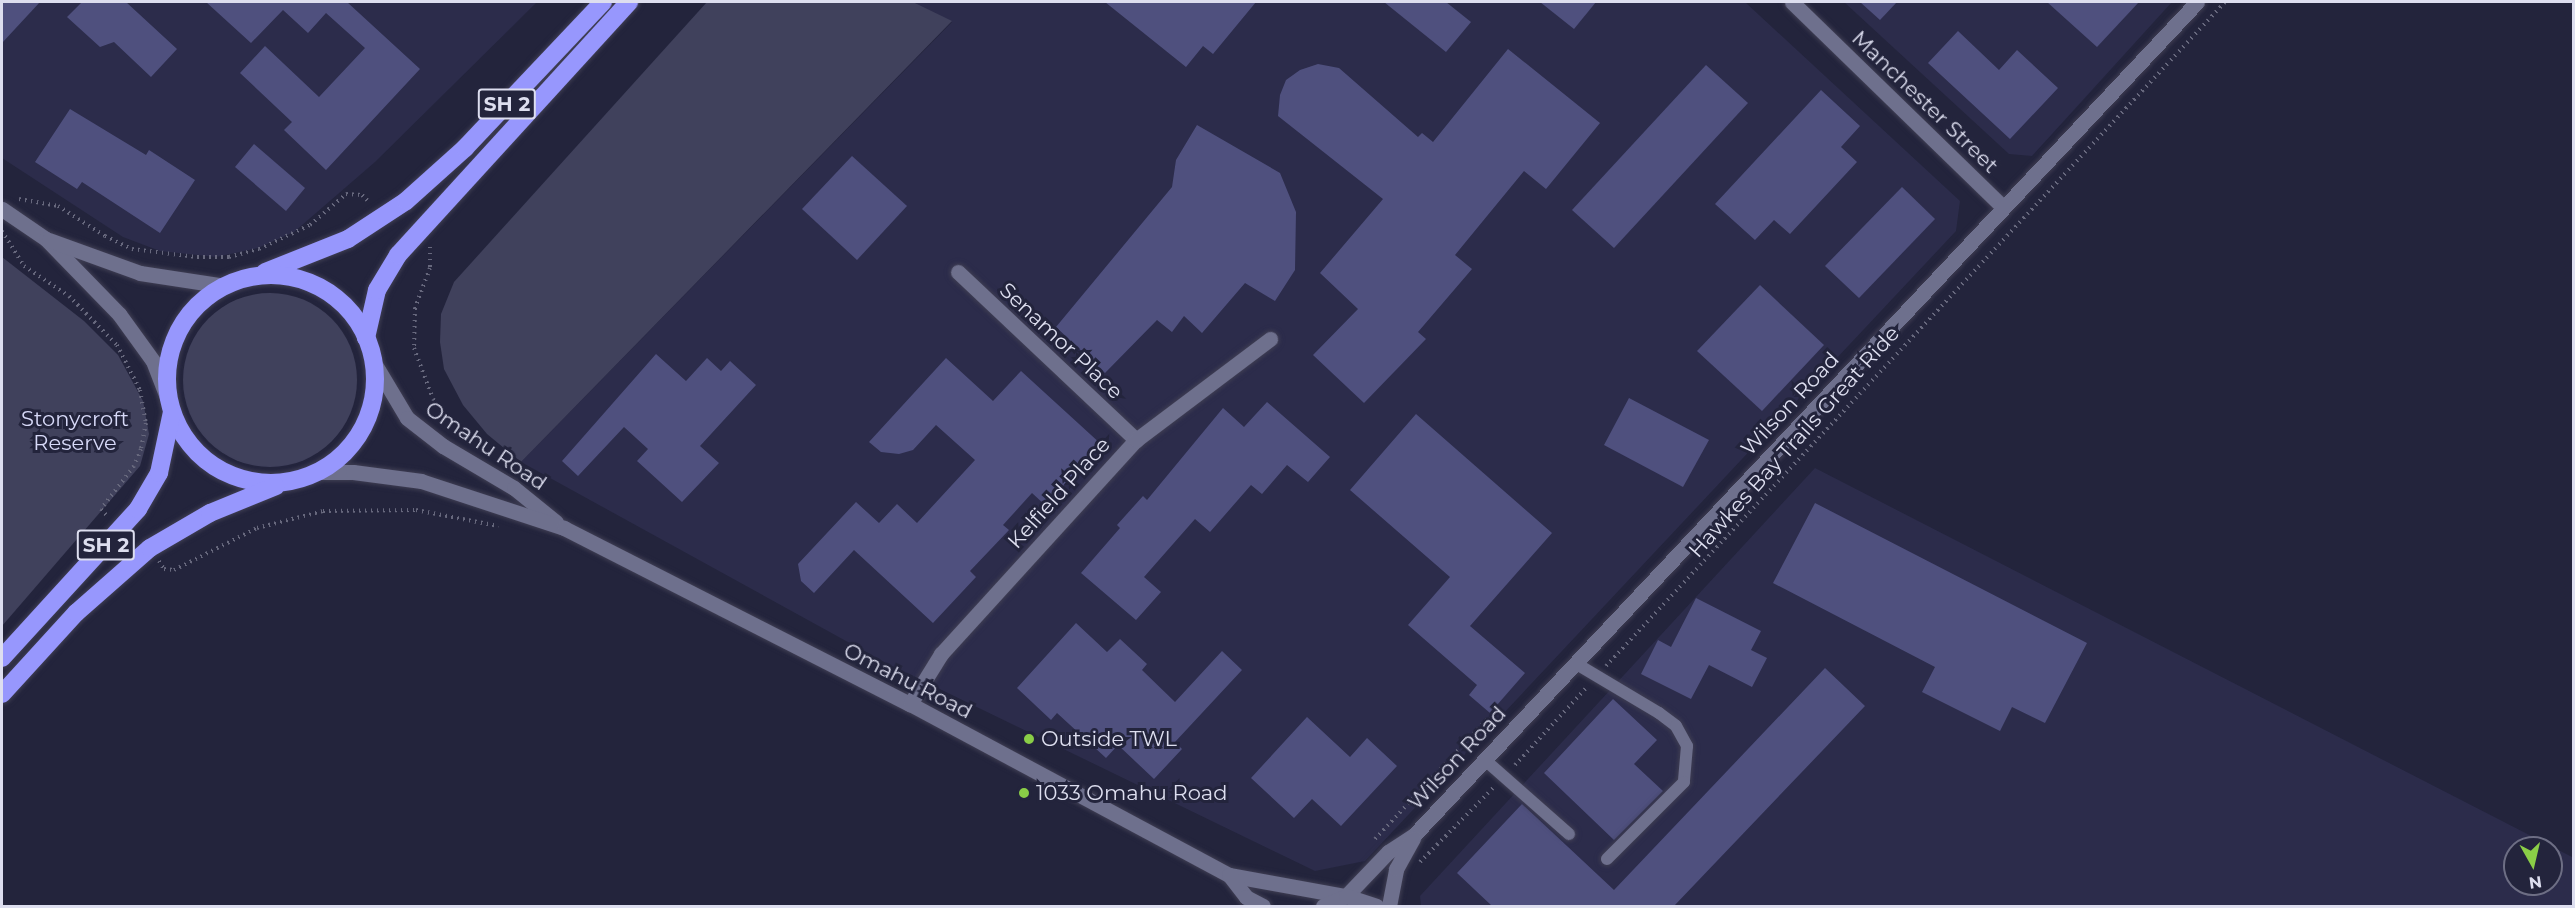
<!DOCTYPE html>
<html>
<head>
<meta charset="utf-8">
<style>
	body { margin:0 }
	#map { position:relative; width:2575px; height:908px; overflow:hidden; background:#23243c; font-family:Montserrat,sans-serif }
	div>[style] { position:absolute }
	.built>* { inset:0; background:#2c2c4b }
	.green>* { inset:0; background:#40415c }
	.round { border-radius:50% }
	.building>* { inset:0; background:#4f507e }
	.path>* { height:4px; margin-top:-2px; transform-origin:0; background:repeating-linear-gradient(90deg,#67687d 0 1.5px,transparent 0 6px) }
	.roads { filter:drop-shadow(0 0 2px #3f3e53) drop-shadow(0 0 2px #3f3e53) }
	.lane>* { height:12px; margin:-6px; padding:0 6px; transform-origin:6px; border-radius:6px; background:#6e708d }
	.street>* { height:15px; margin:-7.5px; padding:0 7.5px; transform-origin:7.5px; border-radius:7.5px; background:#6e708d }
	.secondary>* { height:15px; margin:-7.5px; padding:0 7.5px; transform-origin:7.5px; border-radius:7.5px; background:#6e708d }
	.highway>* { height:18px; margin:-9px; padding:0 9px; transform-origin:9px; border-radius:9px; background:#9797fd }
	.highway>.ring { margin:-9px; padding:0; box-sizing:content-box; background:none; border:18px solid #9797fd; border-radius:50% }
	.dots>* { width:16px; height:16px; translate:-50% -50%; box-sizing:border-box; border:3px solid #23243c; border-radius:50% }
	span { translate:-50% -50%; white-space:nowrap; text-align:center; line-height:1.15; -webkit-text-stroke:6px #23243c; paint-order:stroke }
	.shield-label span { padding:2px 4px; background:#23243c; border:2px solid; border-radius:4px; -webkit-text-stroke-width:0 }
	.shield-label { font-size:20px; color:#dddeef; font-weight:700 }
	.street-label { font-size:21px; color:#dddeef }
	.park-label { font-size:21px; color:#d7d9f8 }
	.poi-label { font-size:21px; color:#dddeef }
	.left { translate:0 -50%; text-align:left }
	.frame { position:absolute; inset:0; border:3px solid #dddeef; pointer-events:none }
	.north { position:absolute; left:2503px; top:836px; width:60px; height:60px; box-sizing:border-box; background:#23243c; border:2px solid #6d6e84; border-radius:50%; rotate:172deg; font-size:16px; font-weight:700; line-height:24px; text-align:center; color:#dddeef }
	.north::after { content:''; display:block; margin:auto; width:21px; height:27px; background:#8ace47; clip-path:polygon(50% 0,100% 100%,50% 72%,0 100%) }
</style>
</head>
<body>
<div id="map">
	<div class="built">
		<div style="clip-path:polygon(2px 2px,537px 2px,375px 162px,294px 232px,258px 248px,216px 257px,160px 251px,123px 237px,2px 158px)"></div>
		<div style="clip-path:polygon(913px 2px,1745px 2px,1960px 201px,1956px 231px,1365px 861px,1315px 871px,886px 663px,521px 462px,952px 22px)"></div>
		<div style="clip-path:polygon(1844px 2px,2172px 2px,2032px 156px,2009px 154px)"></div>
		<div style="clip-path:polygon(evenodd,1815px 468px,2574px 858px,2573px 906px,1421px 906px,1420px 896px,1815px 468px,2515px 848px,2551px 848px,2551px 884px,2515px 884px,2515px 848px)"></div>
	</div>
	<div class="green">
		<div style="clip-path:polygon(707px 2px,913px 2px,952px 21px,521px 462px,487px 434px,463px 405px,444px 369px,440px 342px,441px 314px,454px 282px)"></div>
		<div style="clip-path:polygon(2px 257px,84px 321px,118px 355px,143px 401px,149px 434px,140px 466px,2px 626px)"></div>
		<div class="round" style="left:183px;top:293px;width:174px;height:174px"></div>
	</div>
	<div class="building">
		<div style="clip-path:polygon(2px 2px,40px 2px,2px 43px)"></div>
		<div style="clip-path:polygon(82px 2px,126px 2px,177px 49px,151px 77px,114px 42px,100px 47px,67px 17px)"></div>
		<div style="clip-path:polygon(206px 2px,347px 2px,420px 69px,326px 170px,284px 130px,292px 122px,240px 73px,265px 46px,319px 97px,365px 48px,326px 13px,308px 33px,283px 10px,251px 43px)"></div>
		<div style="clip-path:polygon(1105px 2px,1256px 2px,1213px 54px,1203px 46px,1186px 67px)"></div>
		<div style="clip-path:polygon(1384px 2px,1446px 2px,1471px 22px,1446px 52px)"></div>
		<div style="clip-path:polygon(1540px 2px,1596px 2px,1574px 29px)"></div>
		<div style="clip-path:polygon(1860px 2px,1897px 2px,1880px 20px)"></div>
		<div style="clip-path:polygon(2047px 2px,2139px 2px,2097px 47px)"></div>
		<div style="clip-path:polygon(1958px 31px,1999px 70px,2017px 50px,2058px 88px,2010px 139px,1928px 63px)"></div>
		<div style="clip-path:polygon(1508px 49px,1600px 123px,1546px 189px,1524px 171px,1455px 255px,1472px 269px,1418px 332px,1426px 339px,1364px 403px,1313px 355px,1358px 309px,1320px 273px,1383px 199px,1278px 116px,1280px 95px,1286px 80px,1300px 70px,1318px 64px,1339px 68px,1418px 137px,1422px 133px,1433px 142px)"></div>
		<div style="clip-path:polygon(1706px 65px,1748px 103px,1614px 248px,1572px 210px)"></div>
		<div style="clip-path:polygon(1821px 90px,1860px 126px,1841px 147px,1857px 162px,1790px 234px,1774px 220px,1755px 240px,1715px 204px)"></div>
		<div style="clip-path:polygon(70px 109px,146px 155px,149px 150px,195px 180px,160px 233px,82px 182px,77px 189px,35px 162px)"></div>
		<div style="clip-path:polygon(1197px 125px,1280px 173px,1296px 212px,1295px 270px,1275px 301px,1245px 283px,1202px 333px,1184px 316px,1172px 332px,1157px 320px,1105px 373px,1056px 327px,1172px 187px,1176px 160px)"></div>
		<div style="clip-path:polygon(254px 144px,305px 188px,286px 211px,235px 167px)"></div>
		<div style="clip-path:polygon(852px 156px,907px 206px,857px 260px,802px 209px)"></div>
		<div style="clip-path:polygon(1902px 187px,1935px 219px,1859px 298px,1825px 266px)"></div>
		<div style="clip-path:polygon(1760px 285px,1824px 345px,1762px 411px,1697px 351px)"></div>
		<div style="clip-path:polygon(656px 354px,686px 381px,707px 358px,721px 371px,730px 361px,756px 385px,700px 446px,719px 463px,682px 502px,637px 461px,648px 449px,624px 427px,578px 476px,562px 461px)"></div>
		<div style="clip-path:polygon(946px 358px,993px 401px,1021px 371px,1102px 445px,1045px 505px,1032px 493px,1003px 525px,1009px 530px,970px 571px,976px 577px,933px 623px,854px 550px,814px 593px,801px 581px,798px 564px,856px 502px,879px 523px,897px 504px,917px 523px,975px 460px,936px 425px,913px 450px,899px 454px,881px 452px,869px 442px)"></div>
		<div style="clip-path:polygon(1629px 398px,1709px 440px,1683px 487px,1604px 445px)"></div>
		<div style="clip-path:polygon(1267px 402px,1330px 457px,1308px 482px,1287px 465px,1262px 494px,1251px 485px,1210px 532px,1195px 519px,1144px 577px,1161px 592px,1136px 620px,1081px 573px,1120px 528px,1117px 525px,1143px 496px,1147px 500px,1223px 408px,1244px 427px)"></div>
		<div style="clip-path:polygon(1416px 414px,1552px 533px,1470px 626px,1525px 673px,1490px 713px,1469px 695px,1477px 685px,1408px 625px,1450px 577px,1350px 490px)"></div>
		<div style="clip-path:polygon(1815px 503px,2087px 643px,2045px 723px,2012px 707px,2000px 731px,1922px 692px,1935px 667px,1773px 583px)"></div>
		<div style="clip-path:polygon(1696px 598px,1761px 631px,1751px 650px,1767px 658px,1752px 687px,1709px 665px,1691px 699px,1641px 674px,1658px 640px,1671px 647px)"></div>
		<div style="clip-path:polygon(1076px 623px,1107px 652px,1120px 639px,1147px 664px,1142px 670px,1175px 702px,1222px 651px,1242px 670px,1175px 742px,1182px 749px,1154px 779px,1118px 745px,1106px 758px,1057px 713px,1051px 720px,1017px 688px)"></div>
		<div style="clip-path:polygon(1825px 668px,1865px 706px,1674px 906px,1492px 906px,1457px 873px,1522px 804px,1614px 890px)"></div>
		<div style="clip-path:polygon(1613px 699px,1657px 740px,1634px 764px,1663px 791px,1614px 840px,1544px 773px)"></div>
		<div style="clip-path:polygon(1307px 717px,1350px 757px,1367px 738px,1397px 766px,1341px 826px,1312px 799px,1294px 818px,1251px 778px)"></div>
	</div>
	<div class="path">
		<div style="left:19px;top:199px;width:40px;rotate:10deg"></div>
		<div style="left:58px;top:206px;width:56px;rotate:32.6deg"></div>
		<div style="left:105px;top:236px;width:30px;rotate:26deg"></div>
		<div style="left:132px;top:249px;width:65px;rotate:7deg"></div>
		<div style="left:197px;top:257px;width:32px"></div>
		<div style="left:229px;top:257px;width:31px;rotate:-15deg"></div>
		<div style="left:259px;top:249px;width:56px;rotate:-25.2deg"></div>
		<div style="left:310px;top:225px;width:48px;rotate:-40.7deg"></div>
		<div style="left:346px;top:194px;width:16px;rotate:4deg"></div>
		<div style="left:362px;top:195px;width:11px;rotate:45deg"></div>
		<div style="left:2px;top:231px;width:41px;rotate:57.8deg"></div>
		<div style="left:24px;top:266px;width:54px;rotate:33.7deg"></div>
		<div style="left:69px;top:296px;width:69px;rotate:45.6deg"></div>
		<div style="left:117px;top:345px;width:51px;rotate:62.9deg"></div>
		<div style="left:140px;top:390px;width:34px;rotate:80deg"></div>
		<div style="left:146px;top:423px;width:26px;rotate:101deg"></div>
		<div style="left:141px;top:449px;width:18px;rotate:112deg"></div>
		<div style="left:134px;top:466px;width:54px;rotate:127.5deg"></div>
		<div style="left:101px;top:509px;width:11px;rotate:49deg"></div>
		<div style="left:430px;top:247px;width:21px;rotate:90deg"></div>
		<div style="left:430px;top:268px;width:43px;rotate:110.6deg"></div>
		<div style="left:415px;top:308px;width:40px;rotate:91.4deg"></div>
		<div style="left:414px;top:348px;width:54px;rotate:69.6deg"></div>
		<div style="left:433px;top:399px;width:55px;rotate:47.9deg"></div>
		<div style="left:159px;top:561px;width:9px;rotate:58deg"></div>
		<div style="left:164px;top:569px;width:10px;rotate:6deg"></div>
		<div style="left:174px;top:570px;width:93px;rotate:-26.8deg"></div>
		<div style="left:257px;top:528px;width:68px;rotate:-14.4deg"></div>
		<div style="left:323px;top:511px;width:93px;rotate:-0.6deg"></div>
		<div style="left:416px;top:510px;width:84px;rotate:11deg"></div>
		<div style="left:1606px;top:666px;width:908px;rotate:-47.01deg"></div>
		<div style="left:1515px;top:765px;width:106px;rotate:-47.3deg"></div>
		<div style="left:1375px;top:839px;width:167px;rotate:-46.9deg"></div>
		<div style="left:1489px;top:717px;width:11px;rotate:45deg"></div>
		<div style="left:1420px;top:862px;width:107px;rotate:-45.4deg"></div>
	</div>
	<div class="roads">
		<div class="lane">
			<div style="left:1575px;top:663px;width:98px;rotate:30.8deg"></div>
			<div style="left:1659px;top:713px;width:21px;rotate:37deg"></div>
			<div style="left:1676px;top:726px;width:23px;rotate:61deg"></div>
			<div style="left:1687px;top:746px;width:36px;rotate:95deg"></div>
			<div style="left:1684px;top:782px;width:109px;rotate:135deg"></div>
			<div style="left:1485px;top:760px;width:112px;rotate:41.4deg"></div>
		</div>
		<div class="street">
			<div style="left:1792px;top:2px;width:294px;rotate:44.2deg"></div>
			<div style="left:958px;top:272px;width:245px;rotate:43.3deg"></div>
			<div style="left:910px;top:704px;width:59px;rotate:-58.2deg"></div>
			<div style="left:941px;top:654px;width:290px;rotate:-47.7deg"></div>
			<div style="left:1136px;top:440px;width:168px;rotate:-37deg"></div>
		</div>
		<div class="secondary">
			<div style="left:2px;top:209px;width:53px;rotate:34.3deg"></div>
			<div style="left:46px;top:239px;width:105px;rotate:45.8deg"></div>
			<div style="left:119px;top:314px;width:58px;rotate:54.1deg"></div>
			<div style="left:153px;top:361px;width:39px;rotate:69deg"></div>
			<div style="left:49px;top:240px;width:97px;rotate:19.9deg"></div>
			<div style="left:140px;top:273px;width:86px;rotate:8.7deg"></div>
			<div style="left:373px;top:361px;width:66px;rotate:59.2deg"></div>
			<div style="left:407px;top:418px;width:46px;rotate:37.9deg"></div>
			<div style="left:443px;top:446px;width:82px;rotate:30.6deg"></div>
			<div style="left:514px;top:488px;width:54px;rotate:39deg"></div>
			<div style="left:317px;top:472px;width:36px"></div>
			<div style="left:353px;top:472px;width:69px;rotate:7.5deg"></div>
			<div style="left:421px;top:481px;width:151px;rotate:18.2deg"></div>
			<div style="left:564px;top:528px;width:388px;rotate:27deg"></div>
			<div style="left:910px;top:704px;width:362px;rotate:28.2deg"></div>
			<div style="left:1229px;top:875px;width:117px;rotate:10.3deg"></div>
			<div style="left:1229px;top:875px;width:28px;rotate:52deg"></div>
			<div style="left:1246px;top:897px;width:19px;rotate:28deg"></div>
			<div style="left:1346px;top:896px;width:61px;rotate:-46.3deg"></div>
			<div style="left:1388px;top:852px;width:31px;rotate:-33deg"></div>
			<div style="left:1414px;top:835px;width:1143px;rotate:-46.77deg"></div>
			<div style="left:1323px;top:906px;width:25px;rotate:-23deg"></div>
			<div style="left:1346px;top:896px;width:32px;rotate:18deg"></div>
			<div style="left:1389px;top:906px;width:38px;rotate:-79deg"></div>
			<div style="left:1396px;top:869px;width:35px;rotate:-61deg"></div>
		</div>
		<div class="highway">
			<div style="left:265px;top:272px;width:89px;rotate:-21.7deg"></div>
			<div style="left:348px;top:239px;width:69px;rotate:-33.2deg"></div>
			<div style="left:406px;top:201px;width:79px;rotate:-41.9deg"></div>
			<div style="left:465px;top:148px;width:201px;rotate:-46.6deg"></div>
			<div class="ring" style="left:167px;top:275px;width:190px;height:190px"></div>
			<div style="left:366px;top:338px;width:49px;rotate:-77.1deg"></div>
			<div style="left:377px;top:290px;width:41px;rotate:-59deg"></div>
			<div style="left:398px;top:255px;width:343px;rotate:-47.6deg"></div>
			<div style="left:2px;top:658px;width:202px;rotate:-47.6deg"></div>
			<div style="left:138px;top:509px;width:42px;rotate:-59.7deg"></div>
			<div style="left:159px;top:473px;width:62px;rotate:-78deg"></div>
			<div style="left:2px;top:694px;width:110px;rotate:-47.6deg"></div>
			<div style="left:76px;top:613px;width:98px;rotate:-41.3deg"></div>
			<div style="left:150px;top:548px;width:69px;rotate:-30.3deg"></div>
			<div style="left:210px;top:513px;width:71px;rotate:-22.2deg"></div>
		</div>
	</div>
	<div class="dots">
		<div style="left:1029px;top:739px;background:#8ace47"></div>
		<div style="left:1024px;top:793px;background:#8ace47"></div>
	</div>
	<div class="shield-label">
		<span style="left:507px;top:104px">SH 2</span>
		<span style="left:106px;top:545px">SH 2</span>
	</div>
	<div class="street-label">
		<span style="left:1925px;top:102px;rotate:44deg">Manchester Street</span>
		<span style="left:1061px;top:341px;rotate:43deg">Senamor Place</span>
		<span style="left:1790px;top:404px;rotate:-47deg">Wilson Road</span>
		<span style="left:1794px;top:442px;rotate:-48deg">Hawkes Bay Trails Great Ride</span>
		<span style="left:486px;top:446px;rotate:34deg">Omahu Road</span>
		<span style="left:1059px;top:493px;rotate:-48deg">Kelfield Place</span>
		<span style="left:908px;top:681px;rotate:27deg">Omahu Road</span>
		<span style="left:1457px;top:758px;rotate:-47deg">Wilson Road</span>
	</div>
	<div class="park-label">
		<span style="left:75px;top:431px">Stonycroft<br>Reserve</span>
	</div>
	<div class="poi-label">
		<span class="left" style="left:1041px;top:739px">Outside TWL</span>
		<span class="left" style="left:1036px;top:793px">1033 Omahu Road</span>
	</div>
	<div class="frame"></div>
	<div class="north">N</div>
</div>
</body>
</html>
